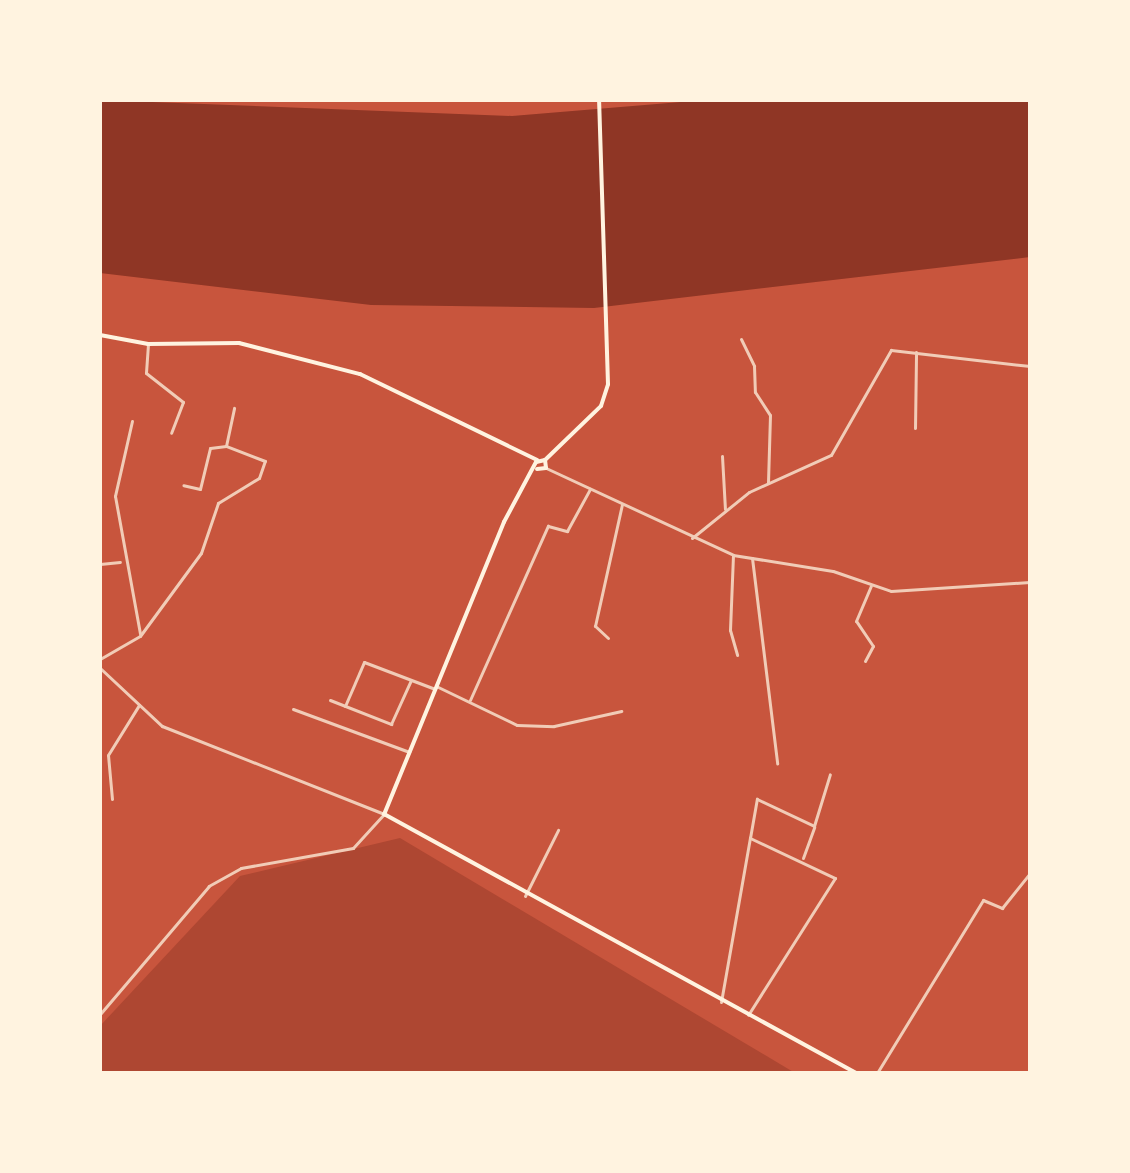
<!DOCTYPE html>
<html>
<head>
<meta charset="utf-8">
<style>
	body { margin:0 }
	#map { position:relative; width:1130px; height:1173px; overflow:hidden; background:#c8553d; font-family:Roboto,sans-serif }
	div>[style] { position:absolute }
	.green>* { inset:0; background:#ae4732 }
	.water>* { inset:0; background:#8f3625 }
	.minor>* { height:3px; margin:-1.5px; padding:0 1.5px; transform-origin:1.5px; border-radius:1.5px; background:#f1ccb7 }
	.tertiary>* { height:3px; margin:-1.5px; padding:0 1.5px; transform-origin:1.5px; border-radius:1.5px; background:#f1ccb7 }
	.primary>* { height:4px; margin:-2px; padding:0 2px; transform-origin:2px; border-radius:2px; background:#fff3e0 }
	span { translate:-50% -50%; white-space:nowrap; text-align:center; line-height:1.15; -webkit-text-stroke:6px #fff3e0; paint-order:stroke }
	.frame { position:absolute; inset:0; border:102px solid #fff3e0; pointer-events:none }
</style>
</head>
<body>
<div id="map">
	<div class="green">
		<div style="clip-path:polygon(400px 838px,795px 1073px,100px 1073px,100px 1026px,240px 876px)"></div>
	</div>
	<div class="water">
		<div style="clip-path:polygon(100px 100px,512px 116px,705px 100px,1030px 100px,1030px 257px,594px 308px,371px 305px,100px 273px)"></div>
	</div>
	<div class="minor">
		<div style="left:741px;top:339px;width:30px;rotate:64deg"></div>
		<div style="left:754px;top:366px;width:26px;rotate:88deg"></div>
		<div style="left:755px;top:392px;width:27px;rotate:57deg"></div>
		<div style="left:770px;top:415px;width:68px;rotate:91.7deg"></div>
		<div style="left:148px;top:344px;width:29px;rotate:94deg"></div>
		<div style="left:146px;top:373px;width:47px;rotate:38.1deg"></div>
		<div style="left:183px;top:402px;width:33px;rotate:111deg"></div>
		<div style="left:132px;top:421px;width:77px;rotate:102.8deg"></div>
		<div style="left:115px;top:496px;width:140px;rotate:79.7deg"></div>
		<div style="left:915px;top:428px;width:76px;rotate:-89.2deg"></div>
		<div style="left:226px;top:446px;width:39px;rotate:-78deg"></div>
		<div style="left:722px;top:456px;width:53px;rotate:86.8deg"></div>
		<div style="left:546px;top:468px;width:206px;rotate:24.9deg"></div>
		<div style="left:733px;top:555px;width:101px;rotate:9.1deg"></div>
		<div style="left:833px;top:571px;width:61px;rotate:19deg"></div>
		<div style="left:891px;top:591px;width:139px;rotate:-3.7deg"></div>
		<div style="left:692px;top:538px;width:73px;rotate:-38.9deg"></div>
		<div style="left:749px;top:492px;width:90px;rotate:-24.3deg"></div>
		<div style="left:831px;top:455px;width:121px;rotate:-60.3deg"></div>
		<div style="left:891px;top:350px;width:140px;rotate:6.6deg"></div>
		<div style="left:733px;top:555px;width:75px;rotate:92.3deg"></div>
		<div style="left:730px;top:630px;width:26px;rotate:74deg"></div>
		<div style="left:752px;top:558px;width:207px;rotate:83deg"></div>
		<div style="left:100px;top:564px;width:20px;rotate:-6deg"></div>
		<div style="left:608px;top:638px;width:18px;rotate:-137deg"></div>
		<div style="left:595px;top:626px;width:125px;rotate:-77.5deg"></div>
		<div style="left:100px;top:659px;width:46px;rotate:-29.9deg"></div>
		<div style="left:140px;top:636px;width:103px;rotate:-53.7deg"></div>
		<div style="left:201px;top:553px;width:53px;rotate:-71.2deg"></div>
		<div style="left:218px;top:503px;width:48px;rotate:-31.4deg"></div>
		<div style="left:259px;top:478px;width:18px;rotate:-71deg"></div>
		<div style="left:265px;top:461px;width:42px;rotate:-159deg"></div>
		<div style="left:226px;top:446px;width:16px;rotate:173deg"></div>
		<div style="left:210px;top:448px;width:42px;rotate:103.7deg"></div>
		<div style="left:200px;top:489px;width:17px;rotate:-167deg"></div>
		<div style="left:865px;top:661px;width:17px;rotate:-62deg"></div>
		<div style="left:873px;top:646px;width:30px;rotate:-124deg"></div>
		<div style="left:856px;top:621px;width:38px;rotate:-67deg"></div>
		<div style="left:436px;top:686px;width:90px;rotate:25.7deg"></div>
		<div style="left:517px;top:725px;width:37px;rotate:2deg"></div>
		<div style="left:554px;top:726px;width:69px;rotate:-12.6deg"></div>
		<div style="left:330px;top:700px;width:66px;rotate:21.5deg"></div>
		<div style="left:391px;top:724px;width:48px;rotate:-65.6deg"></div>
		<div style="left:470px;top:700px;width:191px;rotate:-65.9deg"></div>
		<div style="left:548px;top:526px;width:20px;rotate:15deg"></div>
		<div style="left:567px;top:531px;width:48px;rotate:-61.3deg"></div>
		<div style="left:345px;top:706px;width:48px;rotate:-66.6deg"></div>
		<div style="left:364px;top:662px;width:76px;rotate:20.8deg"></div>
		<div style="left:293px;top:709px;width:124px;rotate:20.3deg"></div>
		<div style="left:112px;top:799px;width:44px;rotate:-95.2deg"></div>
		<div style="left:108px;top:755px;width:59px;rotate:-58.2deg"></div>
		<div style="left:750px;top:838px;width:40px;rotate:-80deg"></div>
		<div style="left:757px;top:799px;width:63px;rotate:25.3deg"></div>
		<div style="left:814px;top:826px;width:54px;rotate:-72.9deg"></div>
		<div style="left:803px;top:858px;width:33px;rotate:-70deg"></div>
		<div style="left:525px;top:896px;width:74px;rotate:-63.4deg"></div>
		<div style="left:721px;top:1002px;width:167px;rotate:-80deg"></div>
		<div style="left:750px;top:838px;width:94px;rotate:25.2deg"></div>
		<div style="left:835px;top:878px;width:162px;rotate:122.4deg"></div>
		<div style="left:877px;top:1073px;width:203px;rotate:-58.5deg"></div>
		<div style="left:983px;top:900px;width:21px;rotate:23deg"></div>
		<div style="left:1002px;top:908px;width:45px;rotate:-51.3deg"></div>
	</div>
	<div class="tertiary">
		<div style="left:100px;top:668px;width:85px;rotate:43.1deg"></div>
		<div style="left:162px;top:726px;width:239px;rotate:21.6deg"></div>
		<div style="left:384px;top:814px;width:46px;rotate:132.4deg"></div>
		<div style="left:353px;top:848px;width:114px;rotate:169.9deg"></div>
		<div style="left:241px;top:868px;width:37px;rotate:151deg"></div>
		<div style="left:209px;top:886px;width:168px;rotate:130.4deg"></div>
	</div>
	<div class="primary">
		<div style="left:100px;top:335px;width:49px;rotate:10.6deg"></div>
		<div style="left:148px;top:344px;width:91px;rotate:-0.6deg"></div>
		<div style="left:239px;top:343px;width:125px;rotate:14.4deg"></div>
		<div style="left:360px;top:374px;width:197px;rotate:25.9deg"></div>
		<div style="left:545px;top:460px;width:78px;rotate:-44deg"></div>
		<div style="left:601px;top:406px;width:23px;rotate:-72deg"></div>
		<div style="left:608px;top:384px;width:284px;rotate:-91.8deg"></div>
		<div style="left:537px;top:469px;width:9px;rotate:-6deg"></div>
		<div style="left:546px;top:468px;width:8px;rotate:-97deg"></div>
		<div style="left:545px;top:460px;width:9px;rotate:167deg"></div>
		<div style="left:536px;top:462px;width:68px;rotate:118.1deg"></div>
		<div style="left:504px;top:522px;width:316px;rotate:112.3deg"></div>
		<div style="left:384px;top:814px;width:538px;rotate:28.75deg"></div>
	</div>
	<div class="frame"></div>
</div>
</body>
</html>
